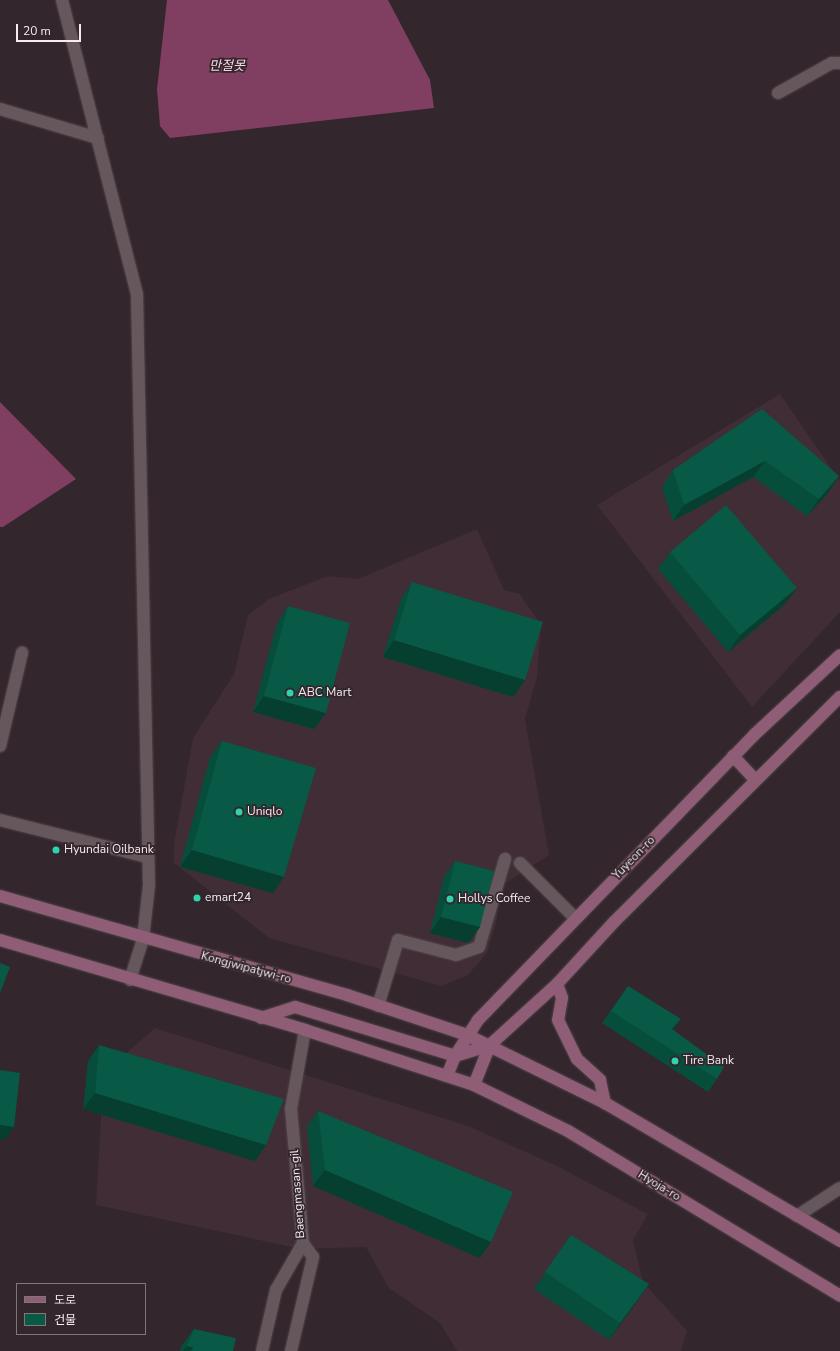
<!DOCTYPE html>
<html>
<head>
<meta charset="utf-8">
<style>
	body { margin:0 }
	#map { position:relative; width:840px; height:1351px; overflow:hidden; background:#33262c; font-family:"Nunito Sans","Noto Sans KR",sans-serif }
	div>[style] { position:absolute }
	.built>* { inset:0; background:#402d36 }
	.forest>* { inset:0; background:#803f60 }
	.roads { filter:drop-shadow(0 0 1px #4f4449) drop-shadow(0 0 1px #4f4449) }
	.lane>* { height:12px; margin:-6px; padding:0 6px; transform-origin:6px; border-radius:6px; background:#66575d }
	.street>* { height:12px; margin:-6px; padding:0 6px; transform-origin:6px; border-radius:6px; background:#66575d }
	.secondary>* { height:12px; margin:-6px; padding:0 6px; transform-origin:6px; border-radius:6px; background:#8f5d76 }
	.wall>* { inset:0; background:#074d3b }
	.shaded-wall>* { inset:0; background:#063e30 }
	.building>* { inset:0; background:#085945 }
	.dots>* { width:11px; height:11px; translate:-50% -50%; box-sizing:border-box; border:2px solid #33262c; border-radius:50% }
	span { translate:-50% -50%; white-space:nowrap; text-align:center; line-height:1.15; -webkit-text-stroke:3.5px #33262c; paint-order:stroke }
	.poi-label { font-size:12px; color:#f5ecf0 }
	.left { translate:0 -50%; text-align:left }
	.street-label { font-size:12px; color:#f5ecf0 }
	.water-label { font-size:13px; color:#fdd4e6; font-style:italic }
	.legend { position:absolute; left:16px; top:1283px; width:130px; height:52px; box-sizing:border-box; background:#33262c; border:1px solid #81757a; margin:0; padding:5px 7px; list-style:none; font-size:12px; color:#f5ecf0 }
	.legend li { display:flex; align-items:center; gap:8px; height:20px }
	.legend b { width:20px; border:1px solid #81757a }
	.scale { position:absolute; left:16px; top:24px; width:65px; height:18px; box-sizing:border-box; border:2px solid #f5ecf0; border-top:0; padding-left:5px; font-size:12px; line-height:14px; white-space:nowrap; color:#f5ecf0; -webkit-text-stroke:3px #33262c; paint-order:stroke }
</style>
</head>
<body>
<div id="map">
	<div class="built">
		<div style="clip-path:polygon(780px 394px,840px 481px,840px 612px,752px 707px,597px 505px)"></div>
		<div style="clip-path:polygon(477px 529px,504px 590px,520px 594px,541px 625px,537px 677px,525px 719px,549px 855px,501px 886px,496px 923px,487px 953px,468px 975px,441px 986px,269px 938px,174px 863px,174px 844px,193px 738px,234px 674px,248px 615px,269px 599px,328px 576px,358px 579px)"></div>
		<div style="clip-path:polygon(155px 1028px,468px 1126px,555px 1165px,648px 1214px,633px 1240px,643px 1282px,687px 1331px,681px 1351px,457px 1351px,440px 1323px,389px 1288px,366px 1247px,301px 1249px,96px 1205px,103px 1084px,116px 1062px)"></div>
	</div>
	<div class="forest">
		<div style="clip-path:polygon(167px 0,388px 0,430px 80px,434px 108px,170px 138px,160px 126px,157px 89px)"></div>
		<div style="clip-path:polygon(0 402px,76px 479px,3px 527px,0 527px)"></div>
	</div>
	<div class="roads">
		<div class="lane">
			<div style="left:778px;top:93px;width:62px;rotate:-29.1deg"></div>
			<div style="left:832px;top:63px;width:8px"></div>
			<div style="left:0;top:109px;width:102px;rotate:16.5deg"></div>
			<div style="left:0;top:746px;width:96px;rotate:-76.7deg"></div>
			<div style="left:0;top:820px;width:152px;rotate:14.1deg"></div>
			<div style="left:520px;top:863px;width:79px;rotate:45deg"></div>
			<div style="left:378px;top:1006px;width:69px;rotate:-73.1deg"></div>
			<div style="left:398px;top:940px;width:60px;rotate:14.5deg"></div>
			<div style="left:456px;top:955px;width:24px;rotate:-19deg"></div>
			<div style="left:479px;top:947px;width:92px;rotate:-73.5deg"></div>
			<div style="left:797px;top:1216px;width:51px;rotate:-33.1deg"></div>
			<div style="left:291px;top:1351px;width:97px;rotate:-76.8deg"></div>
			<div style="left:313px;top:1257px;width:17px;rotate:-126deg"></div>
		</div>
		<div class="street">
			<div style="left:62px;top:0;width:303px;rotate:75.7deg"></div>
			<div style="left:137px;top:294px;width:591px;rotate:88.84deg"></div>
			<div style="left:149px;top:885px;width:54px;rotate:96.3deg"></div>
			<div style="left:143px;top:939px;width:43px;rotate:107.6deg"></div>
			<div style="left:262px;top:1351px;width:63px;rotate:-77.1deg"></div>
			<div style="left:276px;top:1290px;width:54px;rotate:-60.1deg"></div>
			<div style="left:303px;top:1243px;width:135px;rotate:-95.1deg"></div>
			<div style="left:291px;top:1109px;width:80px;rotate:-80deg"></div>
		</div>
		<div class="secondary">
			<div style="left:733px;top:756px;width:33px;rotate:47deg"></div>
			<div style="left:0;top:896px;width:361px;rotate:15.9deg"></div>
			<div style="left:347px;top:995px;width:126px;rotate:18.4deg"></div>
			<div style="left:467px;top:1035px;width:154px;rotate:26.2deg"></div>
			<div style="left:605px;top:1103px;width:273px;rotate:30.4deg"></div>
			<div style="left:0;top:940px;width:318px;rotate:16.4deg"></div>
			<div style="left:305px;top:1030px;width:178px;rotate:18deg"></div>
			<div style="left:474px;top:1085px;width:105px;rotate:26.1deg"></div>
			<div style="left:568px;top:1131px;width:318px;rotate:31.2deg"></div>
			<div style="left:557px;top:984px;width:15px;rotate:70deg"></div>
			<div style="left:562px;top:998px;width:22px;rotate:100deg"></div>
			<div style="left:558px;top:1020px;width:43px;rotate:64deg"></div>
			<div style="left:577px;top:1059px;width:31px;rotate:42deg"></div>
			<div style="left:600px;top:1080px;width:24px;rotate:78deg"></div>
			<div style="left:261px;top:1018px;width:36px;rotate:-18deg"></div>
			<div style="left:295px;top:1007px;width:167px;rotate:17deg"></div>
			<div style="left:455px;top:1056px;width:37px;rotate:-17deg"></div>
			<div style="left:447px;top:1076px;width:22px;rotate:-68deg"></div>
			<div style="left:455px;top:1056px;width:43px;rotate:-57.4deg"></div>
			<div style="left:478px;top:1020px;width:397px;rotate:-45.9deg"></div>
			<div style="left:754px;top:735px;width:117px;rotate:-42.9deg"></div>
			<div style="left:474px;top:1085px;width:43px;rotate:-68.2deg"></div>
			<div style="left:490px;top:1045px;width:91px;rotate:-42.3deg"></div>
			<div style="left:557px;top:984px;width:84px;rotate:-47.4deg"></div>
			<div style="left:614px;top:922px;width:319px;rotate:-44.9deg"></div>
		</div>
	</div>
	<div class="wall">
		<div style="clip-path:polygon(762px 409px,828px 493px,807px 516px,753px 477px,673px 521px,662px 487px,673px 470px)"></div>
		<div style="clip-path:polygon(670px 552px,785px 604px,728px 652px,658px 569px)"></div>
		<div style="clip-path:polygon(412px 582px,525px 680px,513px 697px,383px 657px,401px 599px)"></div>
		<div style="clip-path:polygon(288px 606px,314px 729px,253px 712px,277px 623px)"></div>
		<div style="clip-path:polygon(222px 741px,273px 893px,180px 867px,210px 757px)"></div>
		<div style="clip-path:polygon(455px 861px,480px 927px,468px 943px,430px 933px,444px 877px)"></div>
		<div style="clip-path:polygon(628px 986px,673px 1030px,717px 1079px,708px 1092px,602px 1023px)"></div>
		<div style="clip-path:polygon(99px 1045px,266px 1145px,255px 1161px,83px 1109px,88px 1061px)"></div>
		<div style="clip-path:polygon(318px 1111px,491px 1242px,480px 1258px,313px 1186px,307px 1127px)"></div>
		<div style="clip-path:polygon(571px 1235px,649px 1284px,609px 1340px,534px 1289px)"></div>
		<div style="clip-path:polygon(194px 1329px,233px 1351px,180px 1351px,182px 1345px)"></div>
	</div>
	<div class="shaded-wall">
		<div style="clip-path:polygon(765px 461px,753px 477px,673px 521px,684px 505px)"></div>
		<div style="clip-path:polygon(839px 476px,828px 493px,807px 516px,819px 499px)"></div>
		<div style="clip-path:polygon(797px 588px,785px 604px,728px 652px,740px 635px)"></div>
		<div style="clip-path:polygon(394px 640px,525px 680px,513px 697px,383px 657px)"></div>
		<div style="clip-path:polygon(264px 696px,326px 713px,314px 729px,253px 712px)"></div>
		<div style="clip-path:polygon(192px 850px,284px 877px,273px 893px,180px 867px)"></div>
		<div style="clip-path:polygon(441px 917px,480px 927px,468px 943px,430px 933px)"></div>
		<div style="clip-path:polygon(681px 1019px,672px 1032px,672px 1029px)"></div>
		<div style="clip-path:polygon(95px 1093px,266px 1145px,255px 1161px,83px 1109px)"></div>
		<div style="clip-path:polygon(0 1125px,14px 1127px,5px 1140px,0 1139px)"></div>
		<div style="clip-path:polygon(325px 1170px,491px 1242px,480px 1258px,313px 1186px)"></div>
		<div style="clip-path:polygon(649px 1284px,638px 1300px,609px 1340px,620px 1323px)"></div>
		<div style="clip-path:polygon(187px 1346px,193px 1347px,190px 1351px,183px 1351px)"></div>
	</div>
	<div class="building">
		<div style="clip-path:polygon(762px 409px,839px 476px,819px 499px,765px 461px,684px 505px,673px 470px)"></div>
		<div style="clip-path:polygon(726px 505px,797px 588px,740px 635px,670px 552px)"></div>
		<div style="clip-path:polygon(412px 582px,543px 622px,525px 680px,394px 640px)"></div>
		<div style="clip-path:polygon(288px 606px,350px 623px,326px 713px,264px 696px)"></div>
		<div style="clip-path:polygon(222px 741px,316px 768px,284px 877px,192px 850px)"></div>
		<div style="clip-path:polygon(455px 861px,494px 871px,480px 927px,441px 917px)"></div>
		<div style="clip-path:polygon(0 963px,10px 967px,0 993px)"></div>
		<div style="clip-path:polygon(628px 986px,681px 1019px,672px 1029px,724px 1067px,717px 1079px,611px 1011px)"></div>
		<div style="clip-path:polygon(99px 1045px,284px 1099px,266px 1145px,95px 1093px)"></div>
		<div style="clip-path:polygon(0 1070px,20px 1073px,14px 1127px,0 1125px)"></div>
		<div style="clip-path:polygon(318px 1111px,513px 1192px,491px 1242px,325px 1170px)"></div>
		<div style="clip-path:polygon(571px 1235px,649px 1284px,620px 1323px,545px 1272px)"></div>
		<div style="clip-path:polygon(194px 1329px,236px 1338px,233px 1351px,192px 1351px,193px 1347px,187px 1346px)"></div>
	</div>
	<div class="dots">
		<div style="left:290px;top:693px;background:#2ed4aa"></div>
		<div style="left:239px;top:812px;background:#2ed4aa"></div>
		<div style="left:56px;top:850px;background:#2ed4aa"></div>
		<div style="left:197px;top:898px;background:#2ed4aa"></div>
		<div style="left:450px;top:899px;background:#2ed4aa"></div>
		<div style="left:675px;top:1061px;background:#2ed4aa"></div>
	</div>
	<div class="poi-label">
		<span class="left" style="left:298px;top:693px">ABC Mart</span>
		<span class="left" style="left:247px;top:812px">Uniqlo</span>
		<span class="left" style="left:64px;top:850px">Hyundai Oilbank</span>
		<span class="left" style="left:205px;top:898px">emart24</span>
		<span class="left" style="left:458px;top:899px">Hollys Coffee</span>
		<span class="left" style="left:683px;top:1061px">Tire Bank</span>
	</div>
	<div class="street-label">
		<span style="left:634px;top:858px;rotate:-46deg">Yuyeon-ro</span>
		<span style="left:246px;top:968px;rotate:15deg">Kongjwipatjwi-ro</span>
		<span style="left:659px;top:1186px;rotate:31deg">Hyoja-ro</span>
		<span style="left:298px;top:1194px;rotate:-94deg">Baengmasan-gil</span>
	</div>
	<div class="water-label">
		<span style="left:227px;top:66px">만절못</span>
	</div>
	<ul class="legend">
	<li><b style="height:5px;background:#8f5d76"></b>도로</li>
	<li><b style="height:11px;background:#085945"></b>건물</li>
	</ul>
	<div class="scale">20 m</div>
</div>
</body>
</html>
